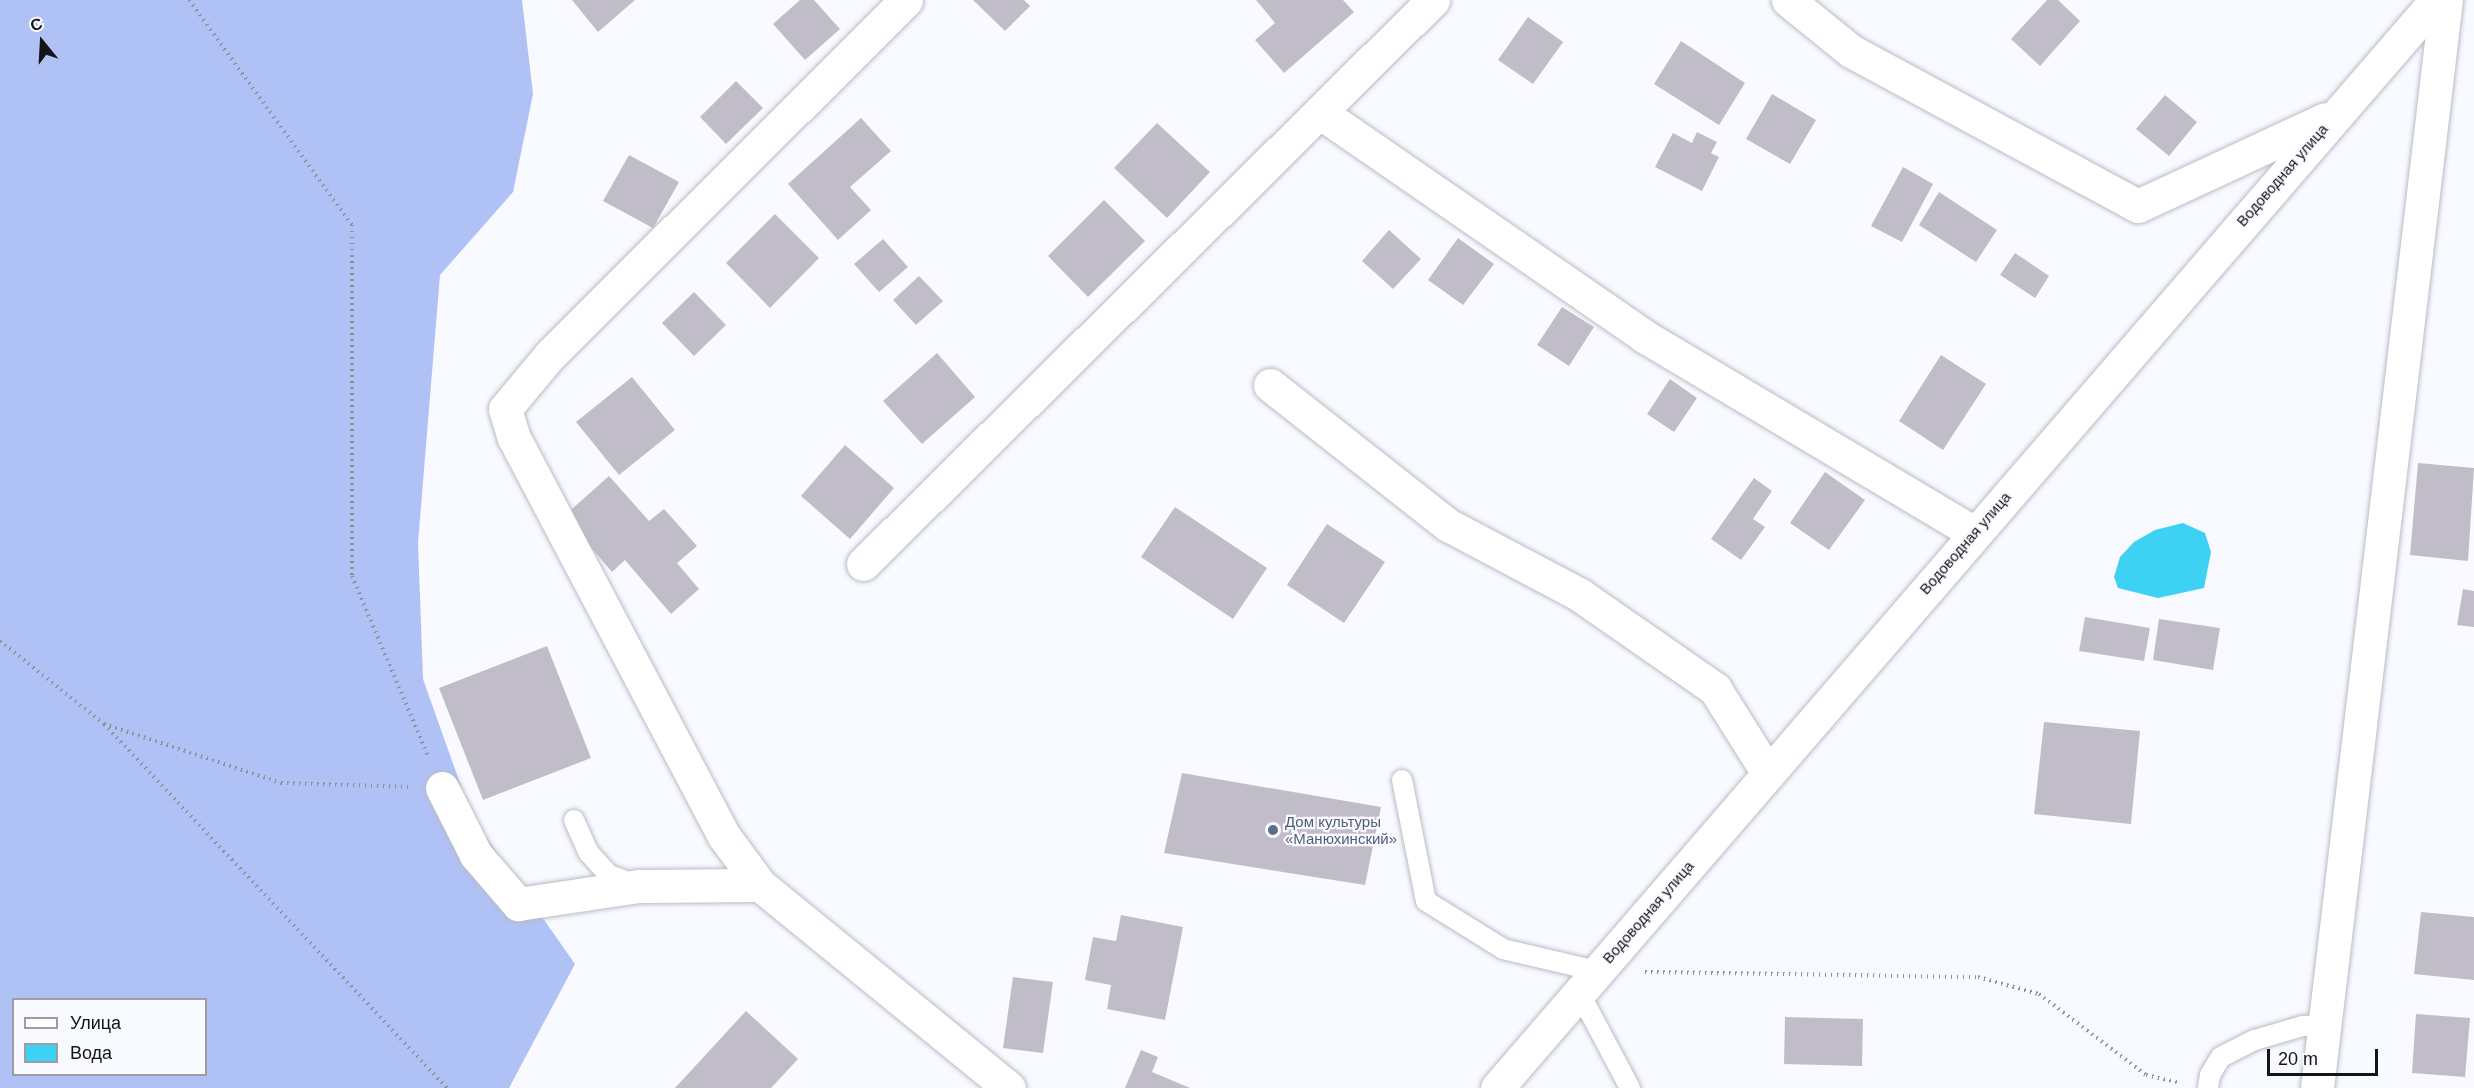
<!DOCTYPE html>
<html>
<head>
<meta charset="utf-8">
<style>
	body { margin:0 }
	#map { position:relative; width:2474px; height:1088px; overflow:hidden; background:#f9faff; font-family:Arial,sans-serif }
	div>[style] { position:absolute }
	.forest>* { inset:0; background:#b0c1f6 }
	.water>* { inset:0; background:#3dd1f4 }
	.building>* { inset:0; background:#c1bdc8 }
	.path>* { height:4px; margin-top:-2px; transform-origin:0; background:repeating-linear-gradient(90deg,#909196 0 1.5px,transparent 0 6px) }
	.roads { filter:drop-shadow(0 0 2px #b8bcc6) drop-shadow(0 0 2px #b8bcc6) }
	.lane>* { height:20px; margin:-10px; padding:0 10px; transform-origin:10px; border-radius:10px; background:#fff }
	.street>* { height:33px; margin:-16.5px; padding:0 16.5px; transform-origin:16.5px; border-radius:16.5px; background:#fff }
	.secondary>* { height:33px; margin:-16.5px; padding:0 16.5px; transform-origin:16.5px; border-radius:16.5px; background:#fff }
	.dots>* { width:16px; height:16px; translate:-50% -50%; box-sizing:border-box; border:3px solid #f9faff; border-radius:50% }
	span { translate:-50% -50%; white-space:nowrap; text-align:center; line-height:1.15; -webkit-text-stroke:4.5px #f9faff; paint-order:stroke }
	.street-label { font-size:15px; color:#131518 }
	.service-label { font-size:15px; color:#4e5e75 }
	.left { translate:0 -50%; text-align:left }
	.legend { position:absolute; left:12px; top:998px; width:195px; height:78px; box-sizing:border-box; background:#f9faff; border:2px solid #9d9ea3; margin:0; padding:8px 10px; list-style:none; font-size:18px; color:#131518 }
	.legend li { display:flex; align-items:center; gap:12px; height:30px }
	.legend b { width:30px; border:2px solid #9d9ea3 }
	.north { position:absolute; left:12px; top:12px; width:60px; height:60px; -webkit-text-stroke:4px #f9faff; paint-order:stroke; rotate:342deg; font-size:16px; font-weight:700; line-height:24px; text-align:center; color:#131518 }
	.north::after { content:''; display:block; margin:auto; width:21px; height:27px; background:#131518; clip-path:polygon(50% 0,100% 100%,50% 72%,0 100%) }
	.scale { position:absolute; left:2267px; top:1049px; width:111px; height:27px; box-sizing:border-box; border:3px solid #131518; border-top:0; padding-left:8px; font-size:18px; line-height:21px; white-space:nowrap; color:#131518; -webkit-text-stroke:4px #f9faff; paint-order:stroke }
</style>
</head>
<body>
<div id="map">
	<div class="forest">
		<div style="clip-path:polygon(evenodd,0 0,522px 0,533px 94px,513px 192px,440px 275px,418px 543px,423px 679px,472px 817px,575px 964px,509px 1088px,0 1088px,0 0,14px 1000px,206px 1000px,206px 1074px,14px 1074px,14px 1000px)"></div>
	</div>
	<div class="water">
		<div style="clip-path:polygon(2183px 523px,2205px 533px,2211px 552px,2204px 588px,2158px 598px,2118px 588px,2114px 577px,2120px 557px,2134px 542px,2155px 530px)"></div>
	</div>
	<div class="building">
		<div style="clip-path:polygon(572px 0,635px 0,598px 32px)"></div>
		<div style="clip-path:polygon(800px 0,814px 0,840px 29px,805px 60px,773px 24px)"></div>
		<div style="clip-path:polygon(973px 0,1024px 0,1030px 6px,1005px 31px)"></div>
		<div style="clip-path:polygon(1256px 0,1343px 0,1354px 12px,1284px 73px,1255px 40px,1275px 23px)"></div>
		<div style="clip-path:polygon(2047px 0,2058px 0,2080px 21px,2040px 66px,2011px 39px)"></div>
		<div style="clip-path:polygon(1528px 17px,1563px 42px,1533px 84px,1498px 60px)"></div>
		<div style="clip-path:polygon(1681px 41px,1745px 83px,1719px 125px,1654px 84px)"></div>
		<div style="clip-path:polygon(736px 81px,763px 108px,726px 144px,700px 117px)"></div>
		<div style="clip-path:polygon(1772px 94px,1816px 120px,1790px 164px,1746px 139px)"></div>
		<div style="clip-path:polygon(2165px 95px,2197px 122px,2169px 156px,2136px 129px)"></div>
		<div style="clip-path:polygon(861px 118px,891px 151px,850px 187px,871px 210px,838px 240px,788px 184px)"></div>
		<div style="clip-path:polygon(1157px 123px,1210px 172px,1167px 218px,1114px 168px)"></div>
		<div style="clip-path:polygon(1697px 132px,1717px 142px,1711px 153px,1719px 157px,1702px 191px,1655px 167px,1673px 133px,1692px 143px)"></div>
		<div style="clip-path:polygon(629px 155px,679px 182px,653px 228px,603px 201px)"></div>
		<div style="clip-path:polygon(1903px 167px,1933px 184px,1902px 242px,1871px 226px)"></div>
		<div style="clip-path:polygon(1939px 192px,1997px 230px,1976px 262px,1919px 225px)"></div>
		<div style="clip-path:polygon(1104px 200px,1145px 241px,1088px 297px,1048px 256px)"></div>
		<div style="clip-path:polygon(775px 214px,819px 258px,770px 308px,726px 263px)"></div>
		<div style="clip-path:polygon(1389px 230px,1421px 259px,1393px 289px,1362px 261px)"></div>
		<div style="clip-path:polygon(1458px 238px,1494px 264px,1463px 305px,1428px 280px)"></div>
		<div style="clip-path:polygon(883px 239px,908px 267px,879px 292px,854px 264px)"></div>
		<div style="clip-path:polygon(2015px 253px,2049px 276px,2035px 298px,2000px 275px)"></div>
		<div style="clip-path:polygon(919px 276px,943px 301px,916px 325px,893px 300px)"></div>
		<div style="clip-path:polygon(694px 292px,726px 325px,694px 356px,662px 323px)"></div>
		<div style="clip-path:polygon(1562px 307px,1594px 327px,1569px 366px,1537px 345px)"></div>
		<div style="clip-path:polygon(937px 353px,975px 397px,922px 444px,883px 401px)"></div>
		<div style="clip-path:polygon(1941px 355px,1986px 384px,1943px 450px,1899px 421px)"></div>
		<div style="clip-path:polygon(632px 377px,675px 430px,619px 475px,576px 422px)"></div>
		<div style="clip-path:polygon(1670px 379px,1697px 398px,1674px 432px,1647px 414px)"></div>
		<div style="clip-path:polygon(845px 445px,894px 488px,850px 539px,801px 496px)"></div>
		<div style="clip-path:polygon(2418px 463px,2474px 468px,2468px 561px,2410px 555px)"></div>
		<div style="clip-path:polygon(1825px 472px,1865px 500px,1829px 550px,1790px 523px)"></div>
		<div style="clip-path:polygon(609px 476px,649px 521px,664px 509px,697px 546px,677px 563px,699px 589px,671px 614px,625px 560px,612px 572px,564px 516px)"></div>
		<div style="clip-path:polygon(1754px 478px,1772px 491px,1753px 519px,1765px 527px,1741px 560px,1711px 539px)"></div>
		<div style="clip-path:polygon(1175px 507px,1267px 568px,1233px 619px,1141px 557px)"></div>
		<div style="clip-path:polygon(1327px 524px,1385px 562px,1344px 623px,1287px 585px)"></div>
		<div style="clip-path:polygon(2463px 589px,2474px 591px,2474px 627px,2457px 625px)"></div>
		<div style="clip-path:polygon(2085px 617px,2150px 628px,2144px 661px,2079px 651px)"></div>
		<div style="clip-path:polygon(2159px 619px,2220px 628px,2213px 670px,2153px 660px)"></div>
		<div style="clip-path:polygon(547px 646px,591px 758px,483px 800px,439px 688px)"></div>
		<div style="clip-path:polygon(2044px 722px,2140px 731px,2131px 824px,2034px 814px)"></div>
		<div style="clip-path:polygon(1182px 773px,1381px 807px,1365px 885px,1164px 853px)"></div>
		<div style="clip-path:polygon(2421px 912px,2474px 917px,2474px 980px,2414px 974px)"></div>
		<div style="clip-path:polygon(1121px 915px,1183px 927px,1165px 1020px,1107px 1009px,1111px 985px,1085px 980px,1093px 937px,1116px 941px)"></div>
		<div style="clip-path:polygon(1013px 977px,1053px 982px,1043px 1053px,1003px 1048px)"></div>
		<div style="clip-path:polygon(746px 1011px,798px 1059px,771px 1088px,675px 1088px)"></div>
		<div style="clip-path:polygon(2416px 1014px,2470px 1018px,2465px 1077px,2412px 1073px)"></div>
		<div style="clip-path:polygon(1785px 1017px,1863px 1019px,1862px 1066px,1784px 1064px)"></div>
		<div style="clip-path:polygon(1141px 1050px,1158px 1057px,1152px 1072px,1190px 1088px,1125px 1088px)"></div>
	</div>
	<div class="path">
		<div style="left:189px;top:0;width:278px;rotate:54.1deg"></div>
		<div style="left:352px;top:225px;width:351px;rotate:90deg"></div>
		<div style="left:352px;top:576px;width:195px;rotate:67.1deg"></div>
		<div style="left:0;top:641px;width:133px;rotate:38.6deg"></div>
		<div style="left:104px;top:724px;width:500px;rotate:46.7deg"></div>
		<div style="left:104px;top:724px;width:187px;rotate:18.4deg"></div>
		<div style="left:281px;top:783px;width:128px;rotate:1.8deg"></div>
		<div style="left:1645px;top:972px;width:333px;rotate:0.9deg"></div>
		<div style="left:1978px;top:977px;width:63px;rotate:15.6deg"></div>
		<div style="left:2039px;top:994px;width:134px;rotate:37.1deg"></div>
		<div style="left:2146px;top:1075px;width:35px;rotate:13deg"></div>
	</div>
	<div class="roads">
		<div class="lane">
			<div style="left:1402px;top:780px;width:123px;rotate:78.8deg"></div>
			<div style="left:1426px;top:901px;width:91px;rotate:31.9deg"></div>
			<div style="left:1503px;top:949px;width:97px;rotate:13.2deg"></div>
			<div style="left:574px;top:820px;width:36px;rotate:66deg"></div>
			<div style="left:589px;top:853px;width:30px;rotate:48deg"></div>
			<div style="left:609px;top:875px;width:23px;rotate:20deg"></div>
			<div style="left:1579px;top:992px;width:109px;rotate:62deg"></div>
			<div style="left:2208px;top:1088px;width:13px;rotate:-81deg"></div>
			<div style="left:2210px;top:1075px;width:21px;rotate:-59deg"></div>
			<div style="left:2221px;top:1057px;width:38px;rotate:-27deg"></div>
			<div style="left:2255px;top:1040px;width:50px;rotate:-16.3deg"></div>
			<div style="left:2303px;top:1026px;width:21px;rotate:-3deg"></div>
		</div>
		<div class="street">
			<div style="left:906px;top:0;width:503px;rotate:135.08deg"></div>
			<div style="left:550px;top:355px;width:70px;rotate:129.8deg"></div>
			<div style="left:505px;top:409px;width:30px;rotate:73deg"></div>
			<div style="left:514px;top:438px;width:450px;rotate:62.2deg"></div>
			<div style="left:724px;top:836px;width:61px;rotate:53.7deg"></div>
			<div style="left:760px;top:885px;width:321px;rotate:39.2deg"></div>
			<div style="left:1788px;top:0;width:81px;rotate:39deg"></div>
			<div style="left:1851px;top:51px;width:326px;rotate:28.4deg"></div>
			<div style="left:2138px;top:206px;width:206px;rotate:-24.9deg"></div>
			<div style="left:1321px;top:113px;width:393px;rotate:34.6deg"></div>
			<div style="left:1644px;top:336px;width:384px;rotate:30.8deg"></div>
			<div style="left:1270px;top:385px;width:226px;rotate:38.2deg"></div>
			<div style="left:1448px;top:525px;width:149px;rotate:27.9deg"></div>
			<div style="left:1580px;top:595px;width:165px;rotate:34.8deg"></div>
			<div style="left:1715px;top:689px;width:99px;rotate:57.8deg"></div>
			<div style="left:863px;top:564px;width:802px;rotate:-44.7deg"></div>
			<div style="left:442px;top:788px;width:75px;rotate:63.1deg"></div>
			<div style="left:476px;top:855px;width:65px;rotate:49.4deg"></div>
			<div style="left:518px;top:904px;width:122px;rotate:-8.5deg"></div>
			<div style="left:639px;top:886px;width:121px;rotate:-0.5deg"></div>
			<div style="left:1497px;top:1088px;width:1437px;rotate:-49.2deg"></div>
		</div>
		<div class="secondary">
			<div style="left:2317px;top:1088px;width:1096px;rotate:-83.24deg"></div>
		</div>
	</div>
	<div class="dots">
		<div style="left:1273px;top:830px;background:#5c6f8a"></div>
	</div>
	<div class="street-label">
		<span style="left:2282px;top:175px;rotate:-49deg">Водоводная улица</span>
		<span style="left:1965px;top:543px;rotate:-49deg">Водоводная улица</span>
		<span style="left:1648px;top:912px;rotate:-49deg">Водоводная улица</span>
	</div>
	<div class="service-label">
		<span class="left" style="left:1285px;top:830px">Дом культуры<br>«Манюхинский»</span>
	</div>
	<ul class="legend">
	<li><b style="height:8px;background:#fff"></b>Улица</li>
	<li><b style="height:16px;background:#3dd1f4"></b>Вода</li>
	</ul>
	<div class="north">С</div>
	<div class="scale">20 m</div>
</div>
</body>
</html>
